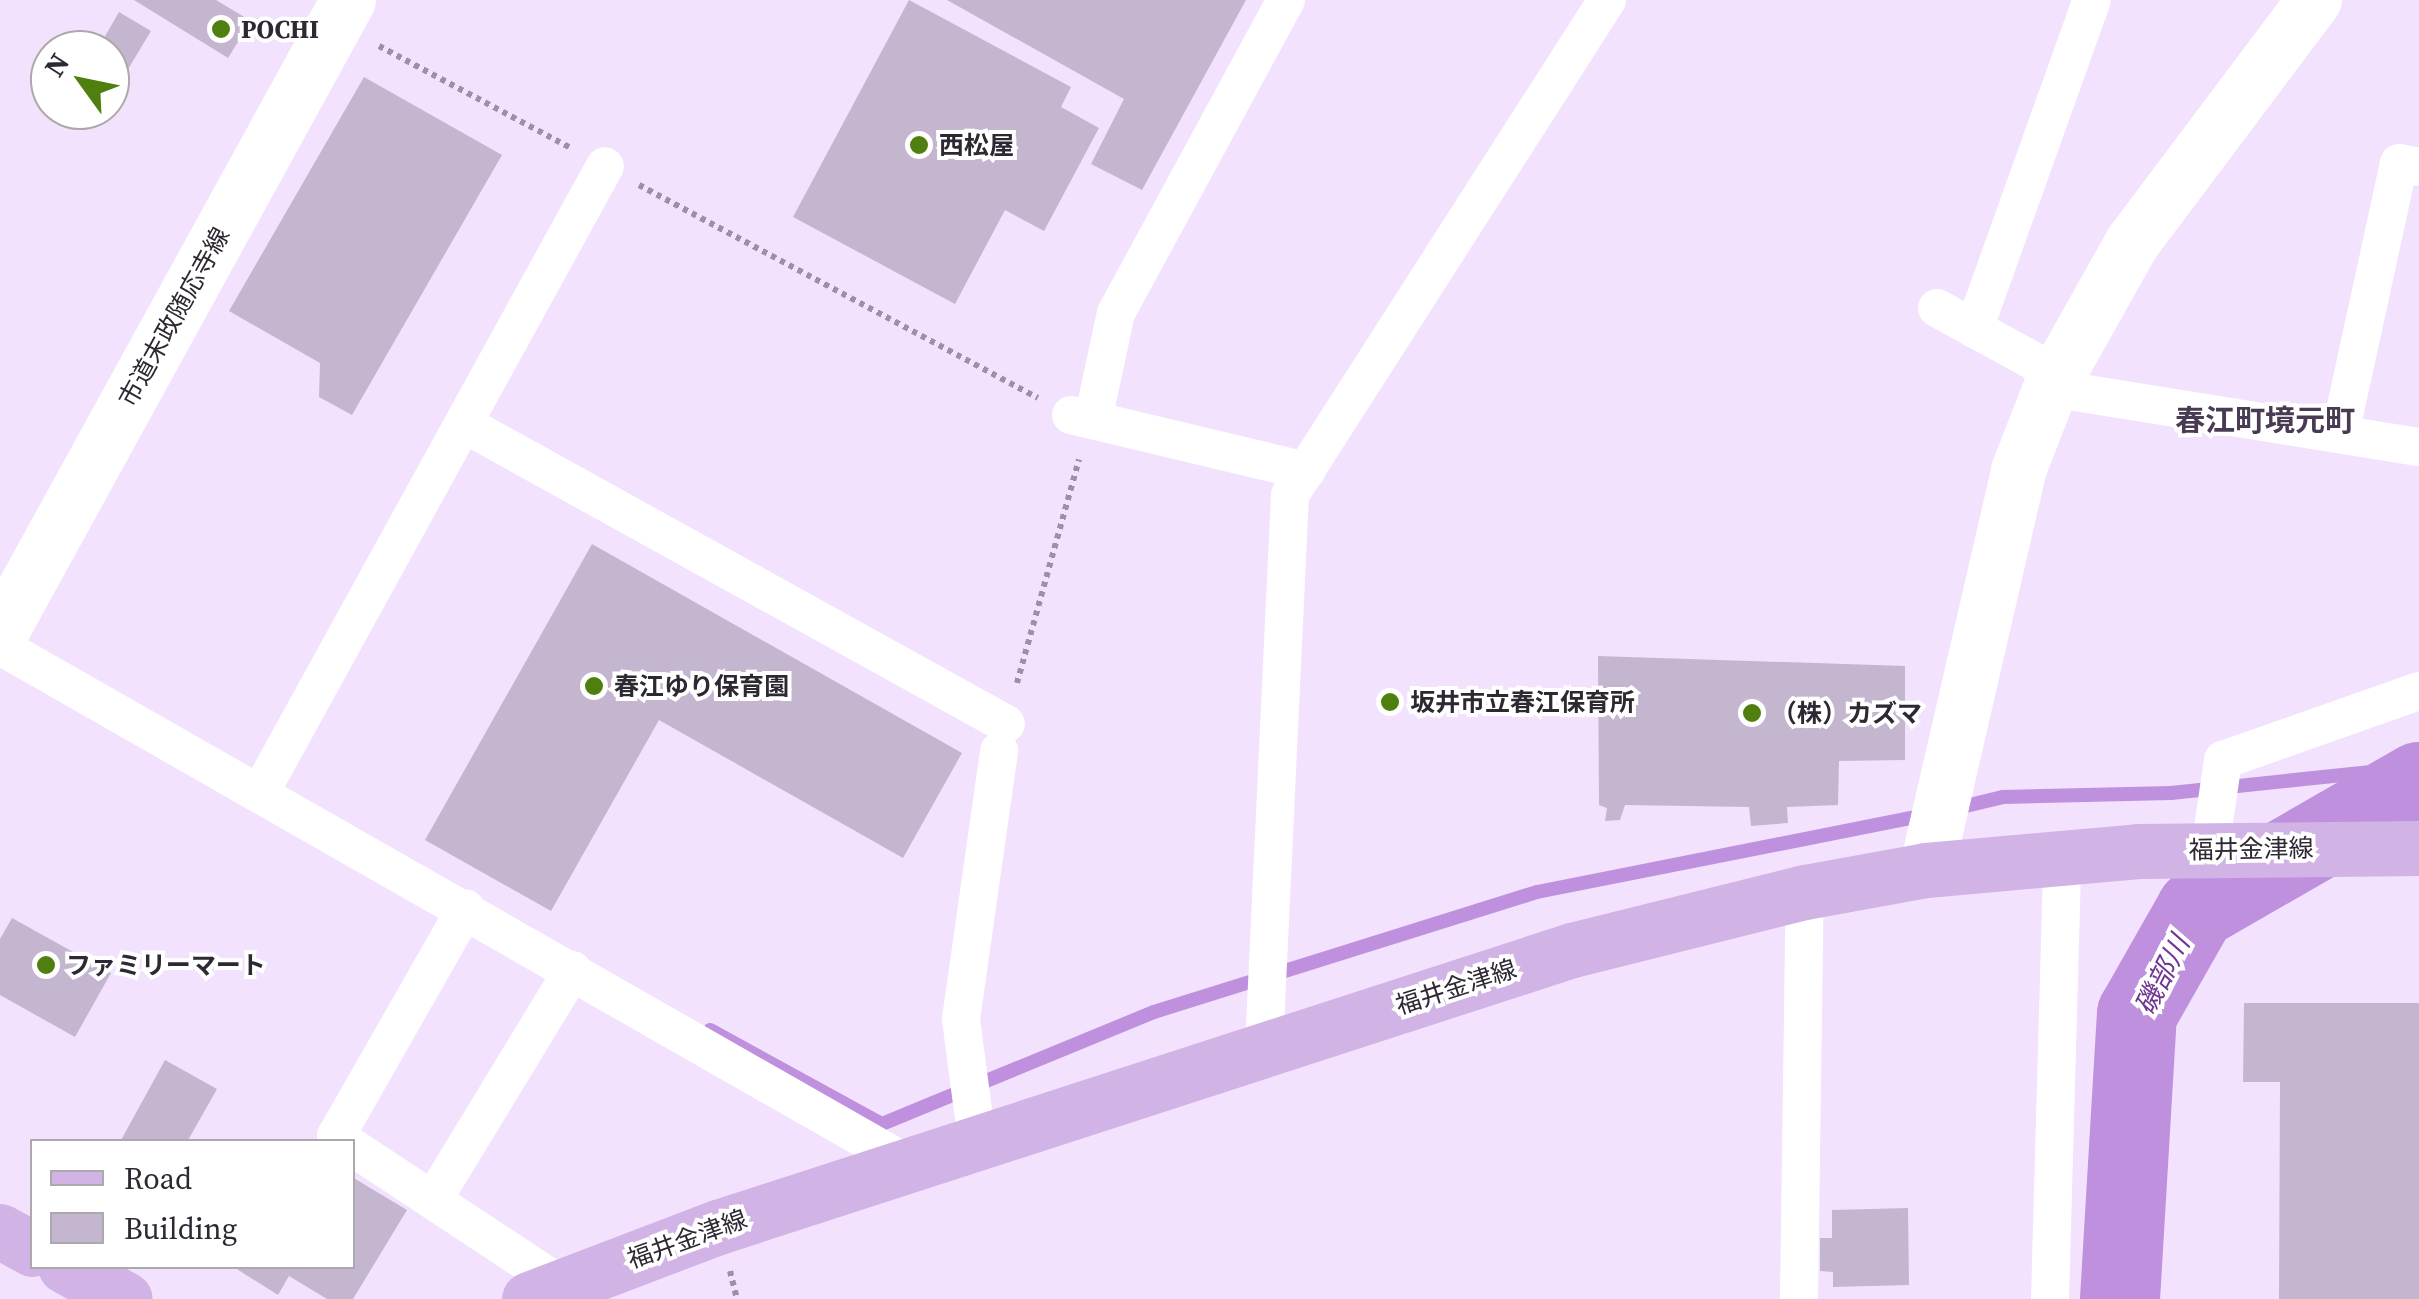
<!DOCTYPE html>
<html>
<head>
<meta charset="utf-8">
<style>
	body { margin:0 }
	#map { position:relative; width:2419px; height:1299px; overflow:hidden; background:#f2e2fd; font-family:"Source Serif 4","Noto Sans JP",serif }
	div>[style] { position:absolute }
	.stream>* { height:14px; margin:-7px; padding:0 7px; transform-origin:7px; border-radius:7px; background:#bf90de }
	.river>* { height:80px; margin:-40px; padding:0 40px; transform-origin:40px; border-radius:40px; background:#bf90de }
	.building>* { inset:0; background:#c5b6d0 }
	.path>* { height:6px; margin-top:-3px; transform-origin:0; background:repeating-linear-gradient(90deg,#9c90a4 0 5px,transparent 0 10px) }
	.street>* { height:38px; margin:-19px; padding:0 19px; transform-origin:19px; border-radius:19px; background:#fff }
	.secondary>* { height:55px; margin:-27.5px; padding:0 27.5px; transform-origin:27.5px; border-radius:27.5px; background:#fff }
	.primary>* { height:55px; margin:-27.5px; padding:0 27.5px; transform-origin:27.5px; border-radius:27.5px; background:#d1b3e5 }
	.dots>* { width:28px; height:28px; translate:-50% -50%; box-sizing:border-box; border:5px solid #fff; border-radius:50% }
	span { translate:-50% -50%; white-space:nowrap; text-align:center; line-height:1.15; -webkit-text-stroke:8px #fff; paint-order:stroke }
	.poi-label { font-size:25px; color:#2e2832; font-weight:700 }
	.left { translate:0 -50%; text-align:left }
	.street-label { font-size:25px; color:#2e2832 }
	.water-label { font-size:28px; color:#713692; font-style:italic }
	.quarter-label { font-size:30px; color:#493c52; font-weight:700 }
	.legend { position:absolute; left:30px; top:1139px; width:325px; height:130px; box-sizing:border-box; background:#fff; border:2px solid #aba9ad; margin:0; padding:12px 18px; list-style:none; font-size:30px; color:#2e2832 }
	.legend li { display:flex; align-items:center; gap:20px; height:50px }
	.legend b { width:50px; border:2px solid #aba9ad }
	.north { position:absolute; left:30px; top:30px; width:100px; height:100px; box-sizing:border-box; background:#fff; border:2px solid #aba9ad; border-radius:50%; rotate:303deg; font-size:28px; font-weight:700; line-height:40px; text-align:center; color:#2e2832 }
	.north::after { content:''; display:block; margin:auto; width:35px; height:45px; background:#4f7f0e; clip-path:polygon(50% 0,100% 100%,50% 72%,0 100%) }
</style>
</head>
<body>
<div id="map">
	<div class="stream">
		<div style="left:1953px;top:809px;width:51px;rotate:-13.5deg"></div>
		<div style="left:2003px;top:797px;width:168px;rotate:-1.4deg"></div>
		<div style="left:2171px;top:793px;width:249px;rotate:-6deg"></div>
		<div style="left:710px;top:1030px;width:196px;rotate:28.7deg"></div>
		<div style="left:882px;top:1124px;width:294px;rotate:-22.4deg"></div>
		<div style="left:1154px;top:1012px;width:401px;rotate:-17.4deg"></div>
		<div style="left:1537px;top:892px;width:398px;rotate:-11.2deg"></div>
	</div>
	<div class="river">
		<div style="left:2120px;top:1299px;width:286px;rotate:-86.6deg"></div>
		<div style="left:2137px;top:1014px;width:120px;rotate:-60.4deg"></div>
		<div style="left:2196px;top:910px;width:257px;rotate:-29.9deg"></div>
	</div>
	<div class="building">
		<div style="clip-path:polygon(134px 0,216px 0,251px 21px,228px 58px)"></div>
		<div style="clip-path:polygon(909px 0,1071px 87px,1061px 107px,1099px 128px,1044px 231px,1005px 210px,955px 304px,793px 217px)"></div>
		<div style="clip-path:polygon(947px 0,1246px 0,1142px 190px,1091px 164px,1124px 99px)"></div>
		<div style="clip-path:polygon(119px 12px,151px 31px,110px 99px,110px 50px,97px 50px)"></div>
		<div style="clip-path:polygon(364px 77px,502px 155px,352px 415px,319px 397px,320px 363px,229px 311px)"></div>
		<div style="clip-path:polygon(592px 544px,962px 753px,903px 858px,659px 720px,551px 911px,425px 840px)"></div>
		<div style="clip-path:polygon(1598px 656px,1905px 666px,1905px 760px,1839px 761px,1838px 805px,1787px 807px,1788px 823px,1751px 826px,1749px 807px,1625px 805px,1620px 820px,1605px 821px,1607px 808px,1599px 805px)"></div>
		<div style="clip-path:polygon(12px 918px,111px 973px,75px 1037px,0 995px,0 939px)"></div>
		<div style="clip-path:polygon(2244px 1003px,2419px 1003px,2419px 1299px,2279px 1299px,2280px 1082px,2243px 1082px)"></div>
		<div style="clip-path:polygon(165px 1060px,217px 1089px,187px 1142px,120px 1142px)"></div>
		<div style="clip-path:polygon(352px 1177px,407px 1210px,353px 1299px,327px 1299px,289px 1276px,278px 1295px,232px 1266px,352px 1266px)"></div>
		<div style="clip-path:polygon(1908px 1208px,1909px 1285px,1833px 1287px,1833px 1272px,1820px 1271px,1820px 1238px,1832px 1238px,1832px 1210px)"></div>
	</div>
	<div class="path">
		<div style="left:379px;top:46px;width:217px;rotate:28deg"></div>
		<div style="left:639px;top:185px;width:452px;rotate:28.1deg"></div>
		<div style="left:1017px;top:683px;width:232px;rotate:-74.5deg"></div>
		<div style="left:730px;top:1271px;width:29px;rotate:76deg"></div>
	</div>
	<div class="street">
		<div style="left:1937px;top:308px;width:137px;rotate:28.8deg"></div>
		<div style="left:1974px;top:329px;width:350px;rotate:-70.3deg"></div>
		<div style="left:2050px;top:388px;width:374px;rotate:9.1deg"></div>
		<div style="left:1071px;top:415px;width:242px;rotate:13.4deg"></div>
		<div style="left:1093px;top:420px;width:109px;rotate:-77.9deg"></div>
		<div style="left:1116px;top:313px;width:356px;rotate:-61.5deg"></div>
		<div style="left:466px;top:425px;width:617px;rotate:28.97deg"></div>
		<div style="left:2340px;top:434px;width:277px;rotate:-77.7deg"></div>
		<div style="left:2399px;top:163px;width:20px;rotate:11deg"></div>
		<div style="left:0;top:646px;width:1045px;rotate:29.7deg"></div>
		<div style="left:261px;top:791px;width:713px;rotate:-61.17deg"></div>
		<div style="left:2210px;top:849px;width:90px;rotate:-81.7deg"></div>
		<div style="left:2223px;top:760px;width:208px;rotate:-19.4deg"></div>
		<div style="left:1264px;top:1048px;width:554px;rotate:-87.31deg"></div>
		<div style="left:1290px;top:495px;width:588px;rotate:-57.36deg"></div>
		<div style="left:977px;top:1141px;width:123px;rotate:-97.5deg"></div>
		<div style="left:961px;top:1019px;width:271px;rotate:-81.9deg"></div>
		<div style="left:344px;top:1142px;width:10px;rotate:-143deg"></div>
		<div style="left:336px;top:1136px;width:262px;rotate:-60.3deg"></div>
		<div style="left:352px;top:1147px;width:250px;rotate:33.4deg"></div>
		<div style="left:433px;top:1200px;width:269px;rotate:-58.7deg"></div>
		<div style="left:1799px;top:1299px;width:407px;rotate:-89.2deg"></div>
		<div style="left:2050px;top:1299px;width:443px;rotate:-88.4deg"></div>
	</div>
	<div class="secondary">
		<div style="left:0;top:633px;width:722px;rotate:-61.2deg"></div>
		<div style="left:1926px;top:870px;width:410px;rotate:-77deg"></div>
		<div style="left:2018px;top:470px;width:88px;rotate:-68.7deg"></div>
		<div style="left:2050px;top:388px;width:167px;rotate:-60.7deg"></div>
		<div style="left:2132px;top:242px;width:303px;rotate:-53.1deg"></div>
	</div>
	<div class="primary">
		<div style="left:0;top:1231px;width:37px;rotate:29deg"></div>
		<div style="left:65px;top:1266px;width:68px;rotate:28.8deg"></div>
		<div style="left:529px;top:1299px;width:202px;rotate:-20.9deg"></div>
		<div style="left:718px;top:1227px;width:898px;rotate:-17.97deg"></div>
		<div style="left:1572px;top:950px;width:240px;rotate:-14deg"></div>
		<div style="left:1805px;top:892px;width:123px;rotate:-10.3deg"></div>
		<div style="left:1926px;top:870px;width:213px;rotate:-5.1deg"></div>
		<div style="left:2138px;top:851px;width:281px;rotate:-0.6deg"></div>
	</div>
	<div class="dots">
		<div style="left:221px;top:29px;background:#4f7f0e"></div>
		<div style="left:919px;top:145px;background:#4f7f0e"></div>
		<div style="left:594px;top:686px;background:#4f7f0e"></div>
		<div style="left:1390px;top:702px;background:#4f7f0e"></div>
		<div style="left:1752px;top:713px;background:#4f7f0e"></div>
		<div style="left:46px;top:965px;background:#4f7f0e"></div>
	</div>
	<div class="poi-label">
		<span class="left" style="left:241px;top:29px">POCHI</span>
		<span class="left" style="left:939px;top:145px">西松屋</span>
		<span class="left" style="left:614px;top:686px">春江ゆり保育園</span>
		<span class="left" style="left:1410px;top:702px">坂井市立春江保育所</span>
		<span class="left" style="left:1772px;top:713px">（株）カズマ</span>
		<span class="left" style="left:66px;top:965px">ファミリーマート</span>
	</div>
	<div class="street-label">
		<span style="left:174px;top:317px;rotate:-61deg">市道末政随応寺線</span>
		<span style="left:2251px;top:849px;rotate:-1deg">福井金津線</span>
		<span style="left:1456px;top:987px;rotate:-18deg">福井金津線</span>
		<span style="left:687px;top:1239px;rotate:-20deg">福井金津線</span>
	</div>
	<div class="water-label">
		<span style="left:2162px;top:975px;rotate:-63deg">磯部川</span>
	</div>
	<div class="quarter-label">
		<span style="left:2265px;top:421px">春江町境元町</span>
	</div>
	<ul class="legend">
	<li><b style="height:12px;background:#d1b3e5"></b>Road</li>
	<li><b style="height:28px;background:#c5b6d0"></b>Building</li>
	</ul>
	<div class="north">N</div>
</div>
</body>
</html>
